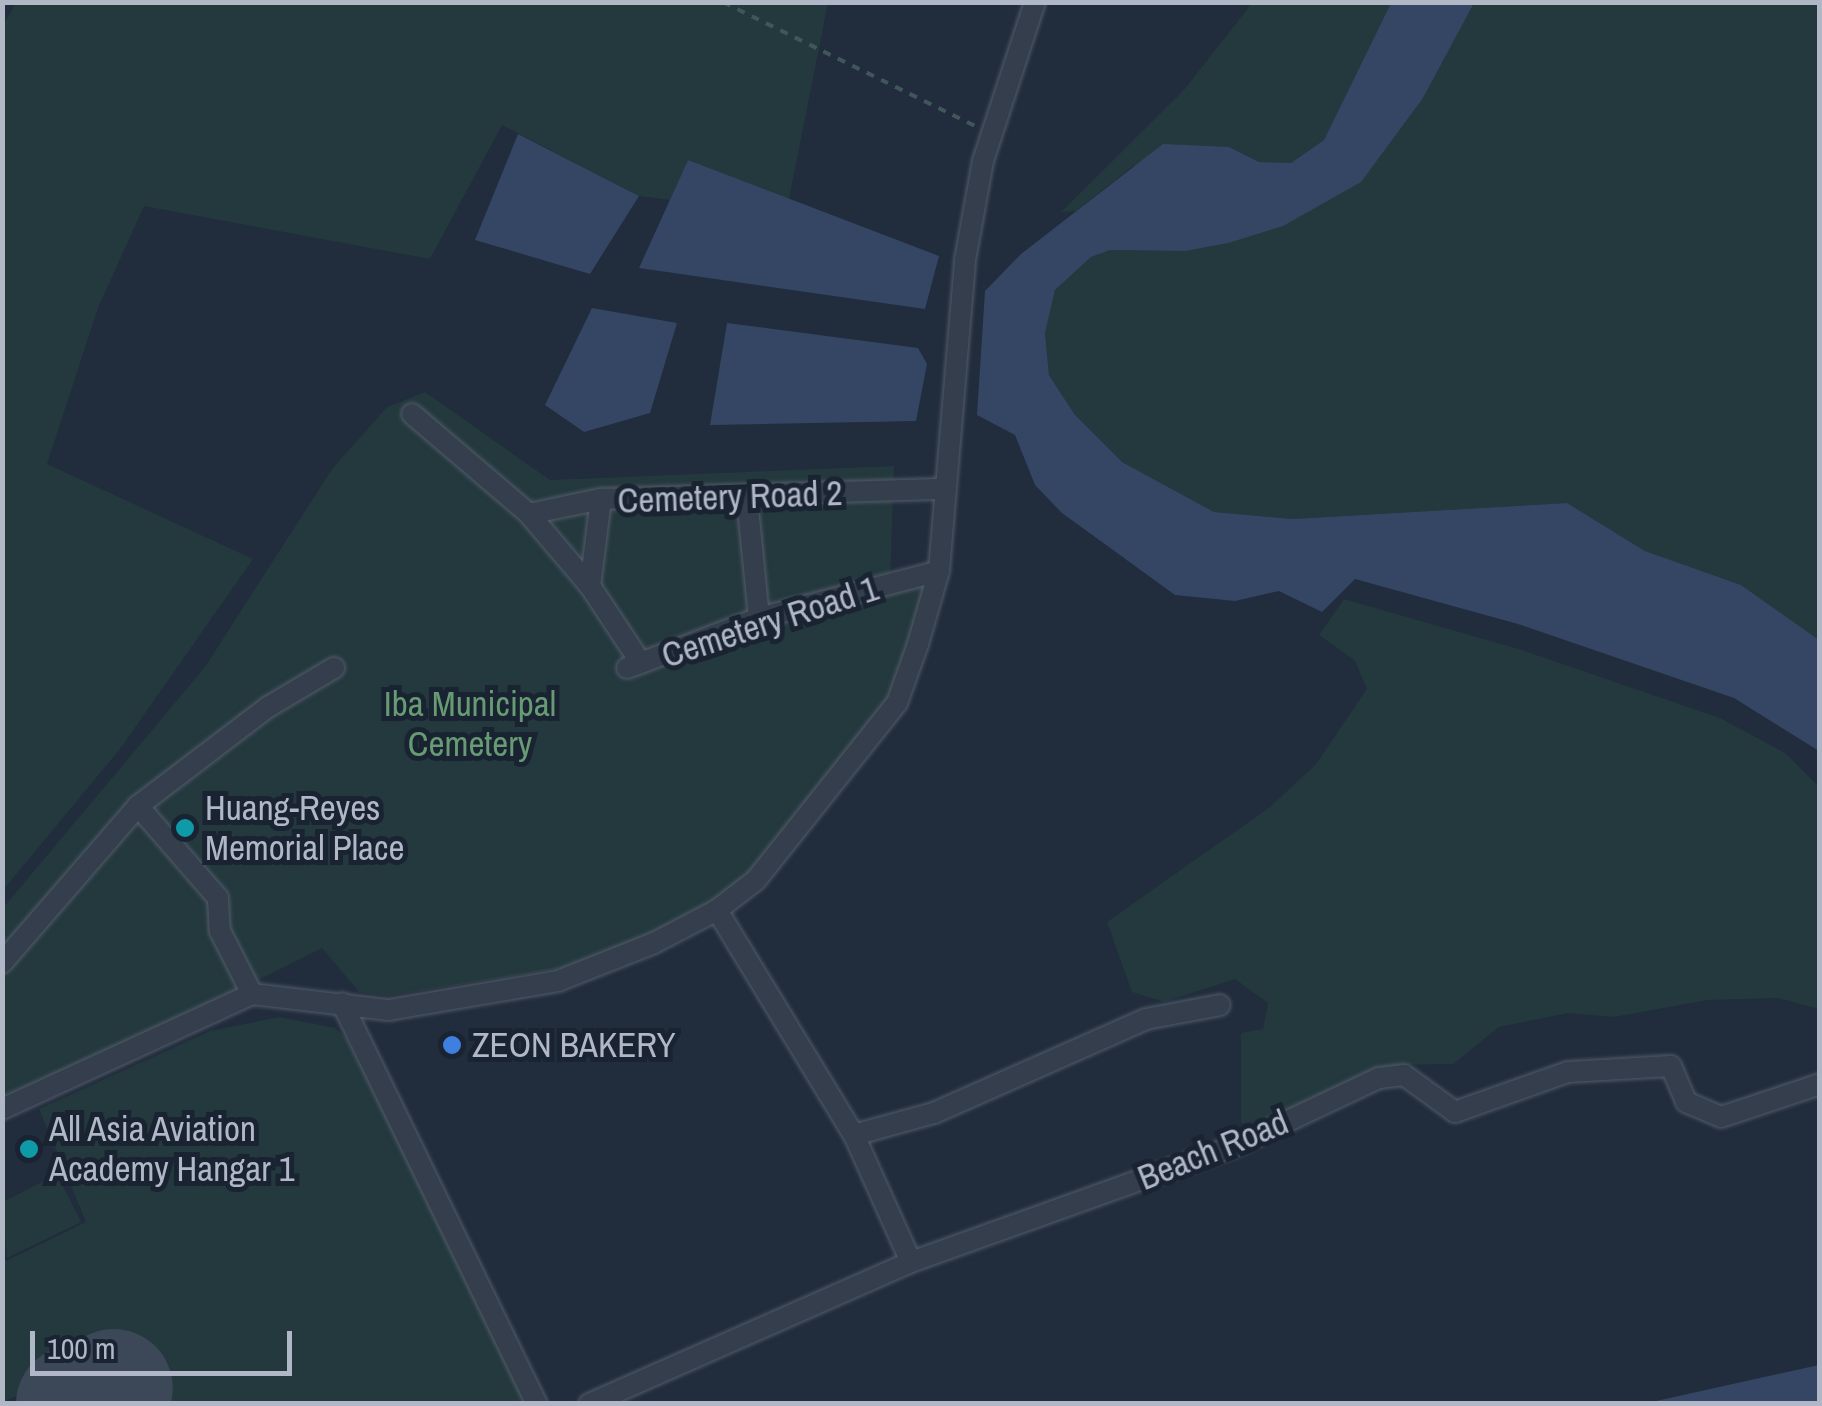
<!DOCTYPE html>
<html>
<head>
<meta charset="utf-8">
<style>
	body { margin:0 }
	#map { position:relative; width:1822px; height:1406px; overflow:hidden; background:#212c3c; font-family:"Archivo Narrow",sans-serif }
	div>[style] { position:absolute }
	.green>* { inset:0; background:#23393d }
	.water>* { inset:0; background:#344664 }
	.runway>* { height:118px; margin:-59px; padding:0 59px; transform-origin:59px; border-radius:59px; background:#3c4758 }
	.path>* { height:4px; margin-top:-2px; transform-origin:0; background:repeating-linear-gradient(90deg,#41565a 0 8px,transparent 0 16px) }
	.roads { filter:drop-shadow(0 0 2px #535b6a) drop-shadow(0 0 2px #535b6a) }
	.minor>* { height:20px; margin:-10px; padding:0 10px; transform-origin:10px; border-radius:10px; background:#353e4c }
	.dots>* { width:28px; height:28px; translate:-50% -50%; box-sizing:border-box; border:5px solid #1a2331; border-radius:50% }
	span { translate:-50% -50%; white-space:nowrap; text-align:center; line-height:1.15; -webkit-text-stroke:10px #1a2331; paint-order:stroke }
	.street-label { font-size:35px; color:#b0b8c8 }
	.park-label { font-size:35px; color:#669b73 }
	.poi-label { font-size:35px; color:#b0b8c8 }
	.left { translate:0 -50%; text-align:left }
	.frame { position:absolute; inset:0; border:5px solid #b0b8c8; pointer-events:none }
	.scale { position:absolute; left:30px; top:1331px; width:262px; height:45px; box-sizing:border-box; border:5px solid #b0b8c8; border-top:0; padding-left:12px; font-size:30px; line-height:35px; white-space:nowrap; color:#b0b8c8; -webkit-text-stroke:8px #1a2331; paint-order:stroke }
</style>
</head>
<body>
<div id="map">
	<div class="green">
		<div style="clip-path:polygon(16px 3px,828px 3px,789px 199px,688px 160px,670px 200px,639px 196px,502px 125px,430px 259px,144px 206px,98px 308px,47px 464px,253px 559px,120px 749px,3px 890px,2px 27px)"></div>
		<div style="clip-path:polygon(1252px 3px,1391px 3px,1324px 140px,1291px 163px,1259px 162px,1229px 147px,1133px 166px,1076px 211px,1061px 212px,1183px 91px)"></div>
		<div style="clip-path:polygon(1474px 3px,1819px 3px,1819px 640px,1741px 585px,1645px 551px,1567px 503px,1293px 519px,1214px 512px,1122px 462px,1075px 415px,1049px 375px,1045px 333px,1055px 290px,1091px 257px,1110px 250px,1185px 251px,1423px 98px)"></div>
		<div style="clip-path:polygon(425px 392px,550px 480px,894px 466px,890px 585px,930px 575px,890px 705px,751px 878px,651px 940px,565px 968px,387px 996px,359px 992px,322px 948px,3px 1107px,3px 908px,205px 667px,332px 469px,387px 407px)"></div>
		<div style="clip-path:polygon(1344px 599px,1522px 650px,1720px 718px,1785px 753px,1819px 787px,1819px 1009px,1778px 998px,1708px 1000px,1614px 1017px,1568px 1013px,1499px 1027px,1453px 1064px,1395px 1065px,1297px 1112px,1241px 1124px,1241px 1033px,1263px 1029px,1268px 1003px,1235px 979px,1164px 1002px,1132px 992px,1107px 922px,1270px 807px,1316px 764px,1367px 689px,1355px 661px,1319px 635px)"></div>
		<div style="clip-path:polygon(279px 1017px,335px 1028px,347px 1039px,530px 1403px,120px 1403px,101px 1358px,3px 1402px,2px 1255px,6px 1261px,86px 1222px,39px 1109px,210px 1031px)"></div>
		<div style="clip-path:polygon(57px 1174px,81px 1222px,7px 1258px,3px 1202px)"></div>
	</div>
	<div class="water">
		<div style="clip-path:polygon(1391px 3px,1474px 3px,1423px 98px,1361px 182px,1283px 226px,1228px 243px,1185px 251px,1110px 250px,1091px 257px,1055px 290px,1045px 333px,1049px 375px,1075px 415px,1122px 462px,1214px 512px,1293px 519px,1567px 503px,1645px 551px,1741px 585px,1819px 640px,1819px 751px,1734px 698px,1518px 624px,1355px 579px,1322px 612px,1279px 591px,1235px 601px,1175px 595px,1062px 513px,1035px 485px,1015px 435px,977px 415px,985px 291px,1021px 254px,1163px 144px,1229px 147px,1259px 162px,1291px 163px,1324px 140px)"></div>
		<div style="clip-path:polygon(518px 134px,639px 196px,590px 274px,475px 240px)"></div>
		<div style="clip-path:polygon(688px 160px,939px 256px,925px 309px,639px 268px)"></div>
		<div style="clip-path:polygon(592px 308px,677px 323px,650px 413px,584px 432px,545px 405px)"></div>
		<div style="clip-path:polygon(727px 323px,918px 348px,927px 364px,916px 421px,710px 425px)"></div>
		<div style="clip-path:polygon(1819px 1365px,1819px 1403px,1647px 1403px)"></div>
	</div>
	<div class="runway">
		<div style="left:75px;top:1404px;width:42px;rotate:-22.3deg"></div>
	</div>
	<div class="path">
		<div style="left:723px;top:2px;width:281px;rotate:26.2deg"></div>
	</div>
	<div class="roads">
		<div class="minor">
			<div style="left:412px;top:414px;width:154px;rotate:40.5deg"></div>
			<div style="left:529px;top:514px;width:94px;rotate:49.7deg"></div>
			<div style="left:590px;top:586px;width:92px;rotate:56.5deg"></div>
			<div style="left:747px;top:498px;width:121px;rotate:84.3deg"></div>
			<div style="left:529px;top:514px;width:74px;rotate:-11.8deg"></div>
			<div style="left:590px;top:586px;width:88px;rotate:-82.8deg"></div>
			<div style="left:601px;top:499px;width:344px;rotate:-1.7deg"></div>
			<div style="left:627px;top:668px;width:141px;rotate:-20.7deg"></div>
			<div style="left:759px;top:618px;width:186px;rotate:-14.6deg"></div>
			<div style="left:138px;top:806px;width:163px;rotate:-37.3deg"></div>
			<div style="left:268px;top:707px;width:77px;rotate:-30.6deg"></div>
			<div style="left:717px;top:910px;width:263px;rotate:58.7deg"></div>
			<div style="left:854px;top:1135px;width:139px;rotate:65.8deg"></div>
			<div style="left:2px;top:963px;width:208px;rotate:-49.1deg"></div>
			<div style="left:138px;top:806px;width:122px;rotate:49deg"></div>
			<div style="left:218px;top:898px;width:33px;rotate:87deg"></div>
			<div style="left:220px;top:931px;width:71px;rotate:63.1deg"></div>
			<div style="left:342px;top:1003px;width:446px;rotate:64.1deg"></div>
			<div style="left:2px;top:1109px;width:275px;rotate:-24.7deg"></div>
			<div style="left:252px;top:994px;width:138px;rotate:6.7deg"></div>
			<div style="left:389px;top:1010px;width:171px;rotate:-9.7deg"></div>
			<div style="left:558px;top:981px;width:103px;rotate:-21.6deg"></div>
			<div style="left:654px;top:943px;width:71px;rotate:-27.6deg"></div>
			<div style="left:717px;top:910px;width:49px;rotate:-37.6deg"></div>
			<div style="left:756px;top:880px;width:226px;rotate:-51.5deg"></div>
			<div style="left:897px;top:703px;width:63px;rotate:-70.4deg"></div>
			<div style="left:918px;top:644px;width:76px;rotate:-74deg"></div>
			<div style="left:939px;top:571px;width:312px;rotate:-85.2deg"></div>
			<div style="left:965px;top:260px;width:101px;rotate:-79.7deg"></div>
			<div style="left:983px;top:161px;width:167px;rotate:-71.9deg"></div>
			<div style="left:854px;top:1135px;width:83px;rotate:-15.4deg"></div>
			<div style="left:934px;top:1113px;width:232px;rotate:-23.9deg"></div>
			<div style="left:1146px;top:1019px;width:75px;rotate:-10.7deg"></div>
			<div style="left:589px;top:1404px;width:352px;rotate:-23.8deg"></div>
			<div style="left:911px;top:1262px;width:344px;rotate:-19.7deg"></div>
			<div style="left:1235px;top:1146px;width:159px;rotate:-25.3deg"></div>
			<div style="left:1379px;top:1078px;width:25px;rotate:-7deg"></div>
			<div style="left:1404px;top:1075px;width:63px;rotate:36deg"></div>
			<div style="left:1455px;top:1112px;width:120px;rotate:-19.5deg"></div>
			<div style="left:1568px;top:1072px;width:103px;rotate:-3.3deg"></div>
			<div style="left:1671px;top:1066px;width:39px;rotate:67deg"></div>
			<div style="left:1686px;top:1102px;width:38px;rotate:23deg"></div>
			<div style="left:1721px;top:1117px;width:104px;rotate:-18.4deg"></div>
		</div>
	</div>
	<div class="dots">
		<div style="left:185px;top:828px;background:#0f9aa8"></div>
		<div style="left:452px;top:1045px;background:#3f7fe0"></div>
		<div style="left:29px;top:1149px;background:#0f9aa8"></div>
	</div>
	<div class="street-label">
		<span style="left:730px;top:497px;rotate:-2deg">Cemetery Road 2</span>
		<span style="left:770px;top:622px;rotate:-18deg">Cemetery Road 1</span>
		<span style="left:1213px;top:1150px;rotate:-22deg">Beach Road</span>
	</div>
	<div class="park-label">
		<span style="left:470px;top:724px">Iba Municipal<br>Cemetery</span>
	</div>
	<div class="poi-label">
		<span class="left" style="left:205px;top:828px">Huang-Reyes<br>Memorial Place</span>
		<span class="left" style="left:472px;top:1045px">ZEON BAKERY</span>
		<span class="left" style="left:49px;top:1149px">All Asia Aviation<br>Academy Hangar 1</span>
	</div>
	<div class="frame"></div>
	<div class="scale">100 m</div>
</div>
</body>
</html>
